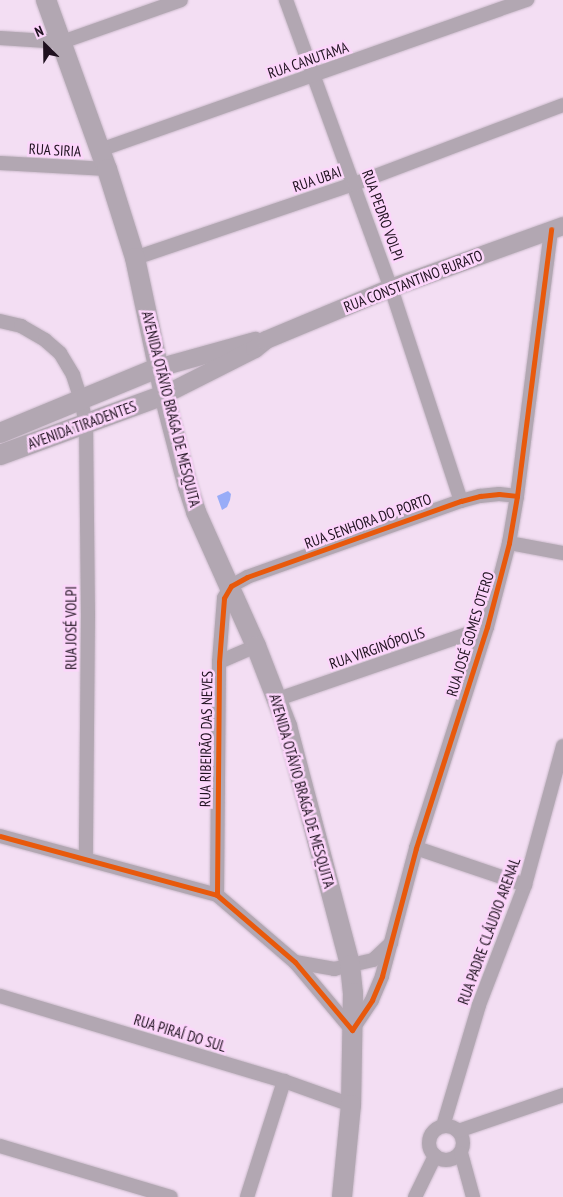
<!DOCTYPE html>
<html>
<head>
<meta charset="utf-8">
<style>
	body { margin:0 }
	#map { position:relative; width:563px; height:1197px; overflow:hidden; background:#f3def3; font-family:"PT Sans Narrow",sans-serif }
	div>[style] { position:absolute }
	.water>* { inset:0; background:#98acf7 }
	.roads { filter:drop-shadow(0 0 1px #cbbbcb) drop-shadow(0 0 1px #cbbbcb) }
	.minor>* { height:14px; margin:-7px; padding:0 7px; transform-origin:7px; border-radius:7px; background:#b2a7b2 }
	.minor>.ring { margin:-7px; padding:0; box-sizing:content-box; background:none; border:14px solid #b2a7b2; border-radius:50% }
	.tertiary>* { height:18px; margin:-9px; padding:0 9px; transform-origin:9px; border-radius:9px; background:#b2a7b2 }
	.secondary>* { height:20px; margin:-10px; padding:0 10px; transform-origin:10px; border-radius:10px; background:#b2a7b2 }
	.cycleway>* { height:5px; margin:-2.5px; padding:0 2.5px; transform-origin:2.5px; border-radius:2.5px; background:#e8590c }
	span { translate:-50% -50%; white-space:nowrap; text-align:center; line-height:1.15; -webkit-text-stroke:5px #fcd5fb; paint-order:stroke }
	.street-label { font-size:15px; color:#1f111f }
	.north { position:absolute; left:20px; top:20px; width:50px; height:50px; -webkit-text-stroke:4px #fcd5fb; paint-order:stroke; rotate:337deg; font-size:14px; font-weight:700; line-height:20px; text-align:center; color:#1f111f }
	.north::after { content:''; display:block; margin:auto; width:18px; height:22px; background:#1f111f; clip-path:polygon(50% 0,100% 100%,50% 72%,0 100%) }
</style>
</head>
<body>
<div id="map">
	<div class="water">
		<div style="clip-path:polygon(228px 491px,231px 494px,230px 500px,227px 507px,222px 510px,217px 496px)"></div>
	</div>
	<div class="roads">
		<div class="minor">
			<div style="left:286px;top:0;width:307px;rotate:70deg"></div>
			<div style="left:391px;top:288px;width:224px;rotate:71.8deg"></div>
			<div style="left:0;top:38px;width:62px;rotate:3.7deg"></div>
			<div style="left:62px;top:42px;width:126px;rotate:-19.4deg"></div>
			<div style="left:100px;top:150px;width:453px;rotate:-19.4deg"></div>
			<div style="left:0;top:163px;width:107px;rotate:3.2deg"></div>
			<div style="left:135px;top:258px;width:231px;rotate:-18.7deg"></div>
			<div style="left:354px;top:184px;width:223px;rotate:-20.7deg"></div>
			<div style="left:0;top:321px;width:22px;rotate:13deg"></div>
			<div style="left:21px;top:326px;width:28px;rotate:30deg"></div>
			<div style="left:45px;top:340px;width:20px;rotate:41deg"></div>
			<div style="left:60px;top:353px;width:26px;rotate:59deg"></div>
			<div style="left:73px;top:375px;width:25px;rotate:72deg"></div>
			<div style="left:81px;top:399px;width:25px;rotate:79deg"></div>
			<div style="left:86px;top:424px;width:190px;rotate:89.4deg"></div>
			<div style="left:88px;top:614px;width:244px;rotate:90.5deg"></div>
			<div style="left:509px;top:543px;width:55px;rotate:10.5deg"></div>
			<div style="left:219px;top:662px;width:40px;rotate:-23.4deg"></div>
			<div style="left:278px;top:699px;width:221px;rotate:-19deg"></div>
			<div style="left:0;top:836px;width:225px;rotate:15.2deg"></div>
			<div style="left:217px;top:895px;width:103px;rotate:40.7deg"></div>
			<div style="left:295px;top:962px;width:89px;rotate:50deg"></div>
			<div style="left:352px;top:1030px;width:36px;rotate:-56deg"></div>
			<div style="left:372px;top:1000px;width:26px;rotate:-67deg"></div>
			<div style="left:382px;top:976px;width:132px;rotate:-75.1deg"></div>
			<div style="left:416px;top:848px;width:232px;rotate:-72.2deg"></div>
			<div style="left:487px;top:627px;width:87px;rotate:-75.3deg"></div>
			<div style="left:509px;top:543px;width:48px;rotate:-80.3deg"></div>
			<div style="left:517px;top:496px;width:269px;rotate:-82.7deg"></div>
			<div style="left:416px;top:848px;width:115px;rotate:18.7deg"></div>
			<div style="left:217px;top:895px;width:233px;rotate:-89.5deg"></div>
			<div style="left:219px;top:662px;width:64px;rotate:-85.5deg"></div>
			<div style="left:224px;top:598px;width:14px;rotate:-60deg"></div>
			<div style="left:231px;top:586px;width:18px;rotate:-29deg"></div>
			<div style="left:247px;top:577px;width:227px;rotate:-19.6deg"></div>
			<div style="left:461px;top:501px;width:20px;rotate:-15deg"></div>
			<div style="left:480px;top:496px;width:19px;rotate:-6deg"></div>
			<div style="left:499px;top:494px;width:18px;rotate:6deg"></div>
			<div style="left:295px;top:962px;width:40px;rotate:10deg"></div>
			<div style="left:334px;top:969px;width:40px;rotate:-13deg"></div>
			<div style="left:373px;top:960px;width:25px;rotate:-43deg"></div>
			<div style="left:0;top:996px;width:296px;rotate:16.7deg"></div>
			<div style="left:284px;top:1081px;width:71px;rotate:19.7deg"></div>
			<div class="ring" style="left:429px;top:1126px;width:20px;height:20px"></div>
			<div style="left:443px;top:1126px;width:126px;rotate:-73.4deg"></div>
			<div style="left:479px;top:1005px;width:129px;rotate:-69deg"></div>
			<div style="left:525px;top:885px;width:144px;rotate:-74.7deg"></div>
			<div style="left:458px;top:1131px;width:111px;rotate:-18.9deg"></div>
			<div style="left:0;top:1146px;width:178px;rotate:16.6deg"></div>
			<div style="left:461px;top:1153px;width:46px;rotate:74.7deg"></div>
			<div style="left:247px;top:1197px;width:122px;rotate:-72.3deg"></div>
			<div style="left:415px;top:1197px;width:46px;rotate:-64deg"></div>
		</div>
		<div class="tertiary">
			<div style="left:158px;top:368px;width:101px;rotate:-15.6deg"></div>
			<div style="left:164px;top:395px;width:102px;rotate:-26.8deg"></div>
			<div style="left:255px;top:349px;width:14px;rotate:-39deg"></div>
			<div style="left:266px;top:340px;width:135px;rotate:-22.6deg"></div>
			<div style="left:391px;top:288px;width:183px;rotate:-19.8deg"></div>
		</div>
		<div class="secondary">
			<div style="left:46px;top:0;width:180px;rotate:70.2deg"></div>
			<div style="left:107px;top:169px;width:93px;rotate:72.5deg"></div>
			<div style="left:135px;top:258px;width:140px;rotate:78deg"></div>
			<div style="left:164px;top:395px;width:95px;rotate:75.4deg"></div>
			<div style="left:188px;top:487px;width:26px;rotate:72deg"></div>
			<div style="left:196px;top:512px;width:147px;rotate:65.9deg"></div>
			<div style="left:256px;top:646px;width:86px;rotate:68.8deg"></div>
			<div style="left:287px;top:726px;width:247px;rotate:75.2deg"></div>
			<div style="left:350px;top:965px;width:28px;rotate:84deg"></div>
			<div style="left:353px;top:993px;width:112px;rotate:91deg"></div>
			<div style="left:351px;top:1105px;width:92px;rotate:95.6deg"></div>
			<div style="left:0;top:433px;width:171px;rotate:-22.4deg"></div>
			<div style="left:0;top:455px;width:175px;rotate:-20.1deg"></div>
		</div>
	</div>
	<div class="cycleway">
		<div style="left:0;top:836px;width:225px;rotate:15.2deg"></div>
		<div style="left:217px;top:895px;width:103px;rotate:40.7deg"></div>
		<div style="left:295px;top:962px;width:89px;rotate:50deg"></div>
		<div style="left:352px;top:1030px;width:36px;rotate:-56deg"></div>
		<div style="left:372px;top:1000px;width:26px;rotate:-67deg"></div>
		<div style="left:382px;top:976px;width:132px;rotate:-75.1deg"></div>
		<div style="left:416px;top:848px;width:232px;rotate:-72.2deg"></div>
		<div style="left:487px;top:627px;width:87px;rotate:-75.3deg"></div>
		<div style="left:509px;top:543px;width:48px;rotate:-80.3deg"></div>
		<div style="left:517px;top:496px;width:269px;rotate:-82.7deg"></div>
		<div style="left:217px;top:895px;width:233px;rotate:-89.5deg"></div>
		<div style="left:219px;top:662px;width:64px;rotate:-85.5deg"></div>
		<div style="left:224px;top:598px;width:14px;rotate:-60deg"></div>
		<div style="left:231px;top:586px;width:18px;rotate:-29deg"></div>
		<div style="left:247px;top:577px;width:227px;rotate:-19.6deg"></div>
		<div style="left:461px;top:501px;width:20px;rotate:-15deg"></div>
		<div style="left:480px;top:496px;width:19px;rotate:-6deg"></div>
		<div style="left:499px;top:494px;width:18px;rotate:6deg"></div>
	</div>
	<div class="street-label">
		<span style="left:308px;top:60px;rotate:-19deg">RUA CANUTAMA</span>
		<span style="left:55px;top:150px;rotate:3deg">RUA SIRIA</span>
		<span style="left:317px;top:179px;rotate:-19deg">RUA UBAI</span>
		<span style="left:383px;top:215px;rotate:70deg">RUA PEDRO VOLPI</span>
		<span style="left:413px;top:281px;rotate:-21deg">RUA CONSTANTINO BURATO</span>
		<span style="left:171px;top:409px;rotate:76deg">AVENIDA OTÁVIO BRAGA DE MESQUITA</span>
		<span style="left:82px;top:425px;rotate:-20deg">AVENIDA TIRADENTES</span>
		<span style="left:368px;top:521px;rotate:-20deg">RUA SENHORA DO PORTO</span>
		<span style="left:71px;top:628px;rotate:-90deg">RUA JOSÉ VOLPI</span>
		<span style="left:470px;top:634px;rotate:-73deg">RUA JOSÉ GOMES OTERO</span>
		<span style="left:377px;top:648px;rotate:-19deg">RUA VIRGINÓPOLIS</span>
		<span style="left:206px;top:739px;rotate:-89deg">RUA RIBEIRÃO DAS NEVES</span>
		<span style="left:302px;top:791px;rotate:74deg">AVENIDA OTÁVIO BRAGA DE MESQUITA</span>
		<span style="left:489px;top:931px;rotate:-70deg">RUA PADRE CLÁUDIO ARENAL</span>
		<span style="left:180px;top:1033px;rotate:17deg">RUA PIRAÍ DO SUL</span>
	</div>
	<div class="north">N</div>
</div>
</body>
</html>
